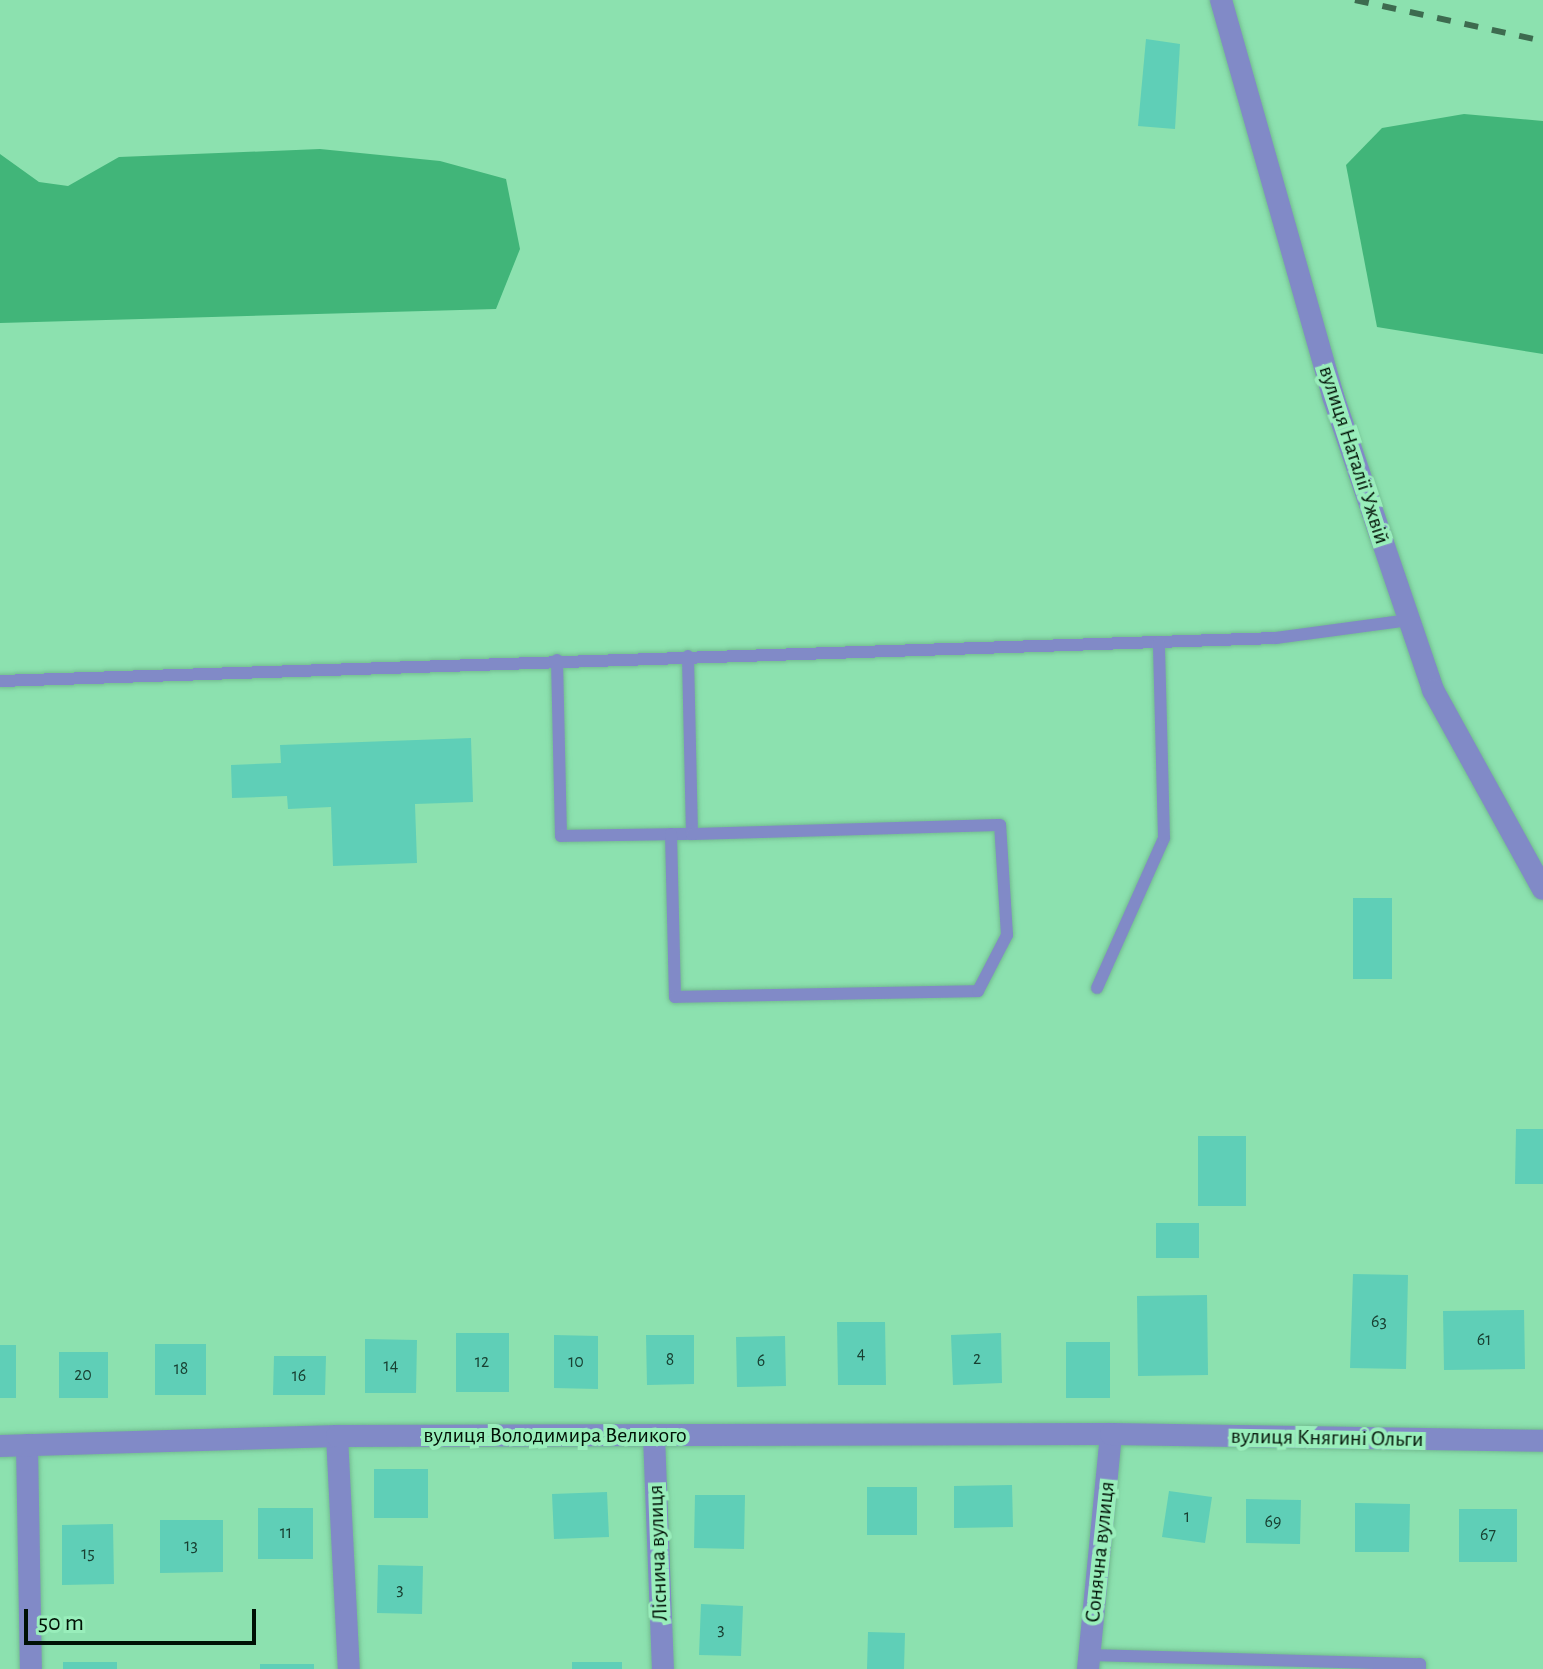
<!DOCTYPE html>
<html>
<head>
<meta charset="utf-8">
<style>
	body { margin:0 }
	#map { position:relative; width:1543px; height:1669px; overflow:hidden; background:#8ce1af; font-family:"Alegreya Sans",sans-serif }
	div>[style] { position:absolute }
	.green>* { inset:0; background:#41b579 }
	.building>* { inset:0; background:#5fcfb7 }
	.roads { filter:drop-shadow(0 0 2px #73bc90) drop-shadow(0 0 2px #73bc90) }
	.service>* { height:12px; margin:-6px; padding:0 6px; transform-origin:6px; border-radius:6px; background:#818ac7 }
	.minor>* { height:22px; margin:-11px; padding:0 11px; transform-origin:11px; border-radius:11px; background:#818ac7 }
	.tertiary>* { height:22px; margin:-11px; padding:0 11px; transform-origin:11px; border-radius:11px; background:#818ac7 }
	.rail>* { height:6px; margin-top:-3px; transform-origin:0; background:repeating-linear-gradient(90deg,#3d6b4f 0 14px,transparent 0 28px) }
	span { translate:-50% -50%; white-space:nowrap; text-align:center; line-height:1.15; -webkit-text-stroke:8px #9eb; paint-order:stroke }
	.number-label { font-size:18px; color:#184032 }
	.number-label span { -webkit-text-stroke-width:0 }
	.street-label { font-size:22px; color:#001105 }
	.scale { position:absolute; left:24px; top:1609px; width:232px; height:36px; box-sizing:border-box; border:4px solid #001105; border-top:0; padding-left:10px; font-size:24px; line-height:28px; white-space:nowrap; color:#001105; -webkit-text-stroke:6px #9eb; paint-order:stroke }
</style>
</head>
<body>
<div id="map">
	<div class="green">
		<div style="clip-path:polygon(1464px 114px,1543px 121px,1543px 354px,1377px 327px,1346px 165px,1382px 128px)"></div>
		<div style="clip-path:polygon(320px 149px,440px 161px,506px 179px,520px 249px,496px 309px,0 323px,0 154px,39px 182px,68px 186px,119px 157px)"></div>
	</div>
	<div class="building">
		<div style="clip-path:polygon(1146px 39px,1180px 44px,1175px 129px,1138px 126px)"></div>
		<div style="clip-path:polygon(471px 738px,473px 802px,415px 804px,417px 863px,333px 866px,331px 807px,288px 809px,287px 796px,232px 798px,231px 765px,281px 763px,280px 745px)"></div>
		<div style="clip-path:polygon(1353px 898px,1392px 898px,1392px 979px,1353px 979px)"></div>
		<div style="clip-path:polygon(1516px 1129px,1543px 1129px,1543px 1184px,1515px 1184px)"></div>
		<div style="clip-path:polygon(1198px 1136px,1246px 1136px,1246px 1206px,1198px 1206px)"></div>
		<div style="clip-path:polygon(1156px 1223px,1199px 1223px,1199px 1258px,1156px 1258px)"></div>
		<div style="clip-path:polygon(1353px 1274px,1408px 1275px,1406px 1369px,1350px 1368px)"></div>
		<div style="clip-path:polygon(1207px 1295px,1208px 1375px,1138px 1376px,1137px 1296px)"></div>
		<div style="clip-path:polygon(1524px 1310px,1525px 1369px,1444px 1370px,1443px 1311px)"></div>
		<div style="clip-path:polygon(837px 1322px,885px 1322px,886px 1385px,838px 1385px)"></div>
		<div style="clip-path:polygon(456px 1333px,509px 1333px,509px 1392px,456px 1392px)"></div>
		<div style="clip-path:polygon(1001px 1333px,1002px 1383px,953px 1385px,951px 1335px)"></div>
		<div style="clip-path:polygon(554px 1335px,598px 1336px,598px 1389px,554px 1388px)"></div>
		<div style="clip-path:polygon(646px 1335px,694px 1335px,694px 1384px,647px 1385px)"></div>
		<div style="clip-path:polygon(785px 1336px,786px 1386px,737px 1387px,736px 1337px)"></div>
		<div style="clip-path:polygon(365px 1339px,417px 1340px,416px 1393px,365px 1393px)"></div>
		<div style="clip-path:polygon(1066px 1342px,1110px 1342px,1110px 1398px,1066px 1398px)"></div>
		<div style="clip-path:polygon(155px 1344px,206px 1344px,206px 1395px,155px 1395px)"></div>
		<div style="clip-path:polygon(0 1345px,16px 1345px,16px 1398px,0 1398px)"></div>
		<div style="clip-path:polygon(59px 1352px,108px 1352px,108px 1398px,59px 1398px)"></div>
		<div style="clip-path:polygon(274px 1356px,326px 1356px,325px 1395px,273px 1395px)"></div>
		<div style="clip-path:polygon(374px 1469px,428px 1469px,428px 1518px,374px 1518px)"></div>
		<div style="clip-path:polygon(1012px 1485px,1013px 1527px,954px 1528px,954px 1486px)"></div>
		<div style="clip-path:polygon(867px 1487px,917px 1487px,917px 1535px,867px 1535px)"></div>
		<div style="clip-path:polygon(1169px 1491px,1212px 1497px,1205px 1543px,1162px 1537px)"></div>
		<div style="clip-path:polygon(607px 1492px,609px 1537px,554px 1539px,552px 1494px)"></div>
		<div style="clip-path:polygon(695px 1495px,745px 1495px,744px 1549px,694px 1548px)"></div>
		<div style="clip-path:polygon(1246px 1499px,1301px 1500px,1300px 1544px,1246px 1543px)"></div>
		<div style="clip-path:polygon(1355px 1503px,1410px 1504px,1409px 1552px,1355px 1552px)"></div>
		<div style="clip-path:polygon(258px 1508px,313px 1508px,313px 1559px,258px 1559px)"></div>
		<div style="clip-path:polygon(1459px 1509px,1517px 1509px,1517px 1562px,1459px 1562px)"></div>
		<div style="clip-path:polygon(160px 1520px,223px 1520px,223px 1572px,160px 1573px)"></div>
		<div style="clip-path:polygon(113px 1524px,114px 1584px,62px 1585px,62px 1525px)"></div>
		<div style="clip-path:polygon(378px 1565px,423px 1566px,422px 1614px,377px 1613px)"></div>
		<div style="clip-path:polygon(701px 1604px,743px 1606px,741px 1656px,699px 1655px)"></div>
		<div style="clip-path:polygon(868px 1632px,905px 1633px,904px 1669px,867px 1669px)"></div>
		<div style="clip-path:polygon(63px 1662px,117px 1662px,117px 1669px,63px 1669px)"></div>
		<div style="clip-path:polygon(572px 1662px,622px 1662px,622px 1669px,572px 1669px)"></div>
		<div style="clip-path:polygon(260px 1664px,314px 1664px,314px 1669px,260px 1669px)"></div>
	</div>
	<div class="roads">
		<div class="service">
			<div style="left:557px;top:660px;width:176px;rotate:88.7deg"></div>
			<div style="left:561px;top:836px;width:131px;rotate:-0.9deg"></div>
			<div style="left:692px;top:834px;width:178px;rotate:-91.3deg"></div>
			<div style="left:0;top:681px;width:1277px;rotate:-1.93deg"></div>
			<div style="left:1276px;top:638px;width:134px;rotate:-7.7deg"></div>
			<div style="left:671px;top:834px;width:163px;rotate:88.6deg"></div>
			<div style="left:675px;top:997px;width:303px;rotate:-1.1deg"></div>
			<div style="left:978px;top:991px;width:63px;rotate:-62.6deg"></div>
			<div style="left:1007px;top:935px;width:110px;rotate:-93.6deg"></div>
			<div style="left:1000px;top:825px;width:308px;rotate:178.3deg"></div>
			<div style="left:1097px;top:988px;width:164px;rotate:-65.9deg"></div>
			<div style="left:1164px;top:838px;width:196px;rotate:-91.5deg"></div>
			<div style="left:1090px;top:1655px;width:330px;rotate:1.6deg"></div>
			<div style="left:1420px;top:1664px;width:5px;rotate:90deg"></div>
		</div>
		<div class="minor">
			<div style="left:1221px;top:0;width:412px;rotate:74.2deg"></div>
			<div style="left:1333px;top:396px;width:311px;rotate:71.2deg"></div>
			<div style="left:1433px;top:690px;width:227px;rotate:61.1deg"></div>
			<div style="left:337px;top:1436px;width:233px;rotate:87.1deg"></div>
			<div style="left:654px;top:1436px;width:233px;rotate:87.8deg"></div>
			<div style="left:27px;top:1445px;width:224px;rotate:89deg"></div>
			<div style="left:1088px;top:1669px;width:236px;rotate:-84.4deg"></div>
		</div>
		<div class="tertiary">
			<div style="left:0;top:1446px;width:337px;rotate:-1.7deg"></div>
			<div style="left:337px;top:1436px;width:774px;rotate:-0.15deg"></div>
			<div style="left:1111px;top:1434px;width:432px;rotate:0.9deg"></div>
		</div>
	</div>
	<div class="rail">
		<div style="left:1355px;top:0;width:192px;rotate:12.3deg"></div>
	</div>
	<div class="number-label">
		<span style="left:1379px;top:1322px">63</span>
		<span style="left:1484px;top:1340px">61</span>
		<span style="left:861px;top:1354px">4</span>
		<span style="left:977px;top:1359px">2</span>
		<span style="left:670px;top:1360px">8</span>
		<span style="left:761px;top:1361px">6</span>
		<span style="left:482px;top:1362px">12</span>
		<span style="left:576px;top:1362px">10</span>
		<span style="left:391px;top:1366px">14</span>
		<span style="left:181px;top:1369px">18</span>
		<span style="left:83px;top:1375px">20</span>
		<span style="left:299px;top:1376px">16</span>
		<span style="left:1187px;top:1517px">1</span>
		<span style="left:1273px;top:1522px">69</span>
		<span style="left:286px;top:1533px">11</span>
		<span style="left:1488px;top:1535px">67</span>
		<span style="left:191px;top:1546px">13</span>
		<span style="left:88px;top:1554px">15</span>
		<span style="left:400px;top:1590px">3</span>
		<span style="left:721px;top:1630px">3</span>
	</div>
	<div class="street-label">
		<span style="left:1354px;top:455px;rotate:72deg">вулиця Наталії Ужвій</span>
		<span style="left:555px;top:1436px">вулиця Володимира Великого</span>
		<span style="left:1327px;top:1438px;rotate:1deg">вулиця Княгині Ольги</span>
		<span style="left:1100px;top:1552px;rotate:-84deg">Сонячна вулиця</span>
		<span style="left:658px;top:1553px;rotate:-92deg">Ліснича вулиця</span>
	</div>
	<div class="scale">50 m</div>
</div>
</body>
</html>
